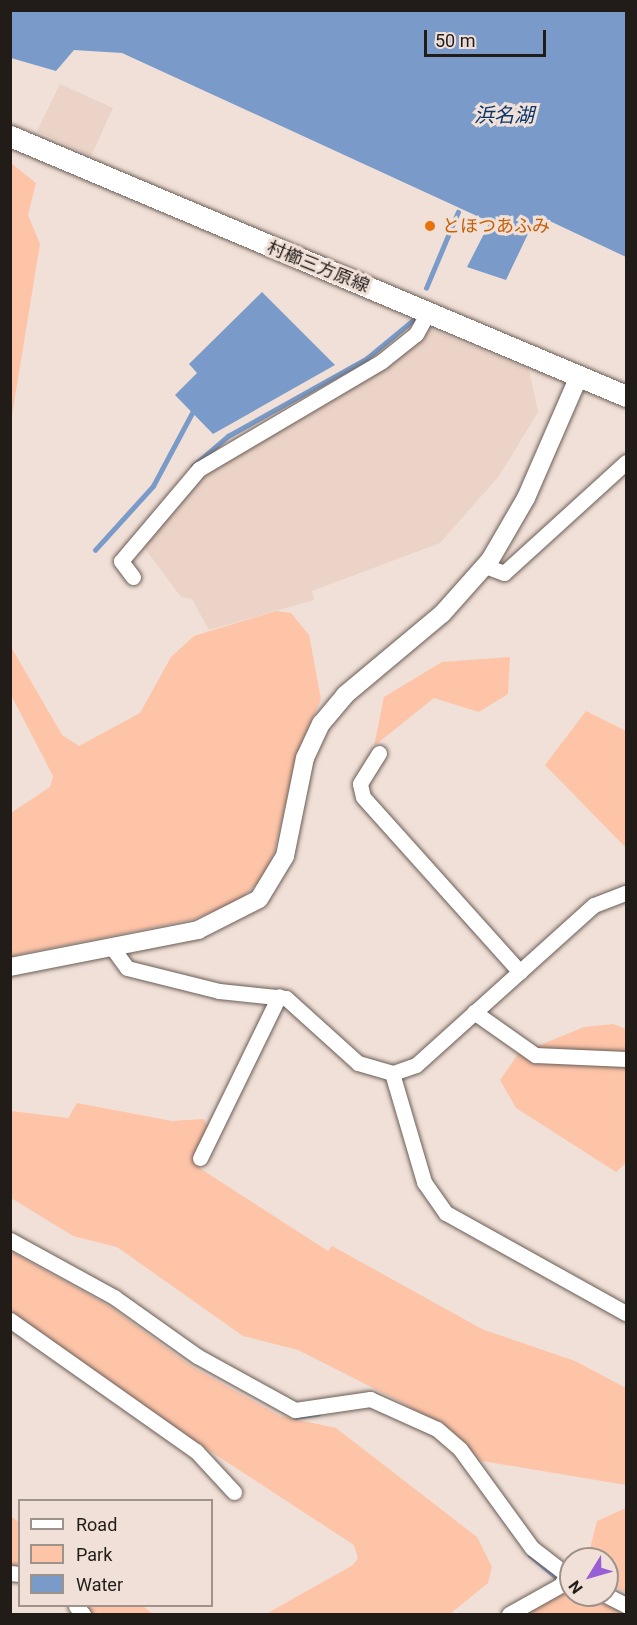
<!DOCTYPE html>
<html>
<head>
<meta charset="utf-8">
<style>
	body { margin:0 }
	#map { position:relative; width:637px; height:1625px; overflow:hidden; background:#f0e0d7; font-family:Roboto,"Noto Sans JP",sans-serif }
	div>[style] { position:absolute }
	.built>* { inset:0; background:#ebd3c7 }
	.green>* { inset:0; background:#fdc4a8 }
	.water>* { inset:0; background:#7a9bc9 }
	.stream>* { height:4.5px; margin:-2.25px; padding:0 2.25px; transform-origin:2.25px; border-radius:2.25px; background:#7a9bc9 }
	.roads { filter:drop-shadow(0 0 2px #6b5d56) drop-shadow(0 0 2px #6b5d56) }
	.minor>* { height:15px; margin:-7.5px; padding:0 7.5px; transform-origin:7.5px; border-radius:7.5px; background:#fff }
	.tertiary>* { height:18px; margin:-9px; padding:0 9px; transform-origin:9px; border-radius:9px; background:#fff }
	.secondary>* { height:21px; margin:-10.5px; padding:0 10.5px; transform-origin:10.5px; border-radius:10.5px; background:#fff }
	.dots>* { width:16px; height:16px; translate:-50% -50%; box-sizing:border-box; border:3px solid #f0e0d7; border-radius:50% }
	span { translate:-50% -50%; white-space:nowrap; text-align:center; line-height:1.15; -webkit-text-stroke:6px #f0e0d7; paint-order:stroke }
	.food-label { font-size:18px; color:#c56008 }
	.left { translate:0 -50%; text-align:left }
	.street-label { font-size:18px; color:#221c19 }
	.water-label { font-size:20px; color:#07366e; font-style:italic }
	.frame { position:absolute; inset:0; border:12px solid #221c19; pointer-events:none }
	.legend { position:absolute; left:18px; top:1499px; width:195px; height:108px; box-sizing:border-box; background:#f0e0d7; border:2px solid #9e928b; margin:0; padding:8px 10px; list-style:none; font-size:18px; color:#221c19 }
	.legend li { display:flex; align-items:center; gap:12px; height:30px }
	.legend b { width:30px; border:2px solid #9e928b }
	.north { position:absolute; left:559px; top:1547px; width:60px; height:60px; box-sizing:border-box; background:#f0e0d7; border:2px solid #9e928b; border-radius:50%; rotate:233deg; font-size:16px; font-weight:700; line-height:24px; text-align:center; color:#221c19 }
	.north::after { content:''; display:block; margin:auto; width:21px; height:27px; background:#975ed5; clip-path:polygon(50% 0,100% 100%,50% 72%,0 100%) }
	.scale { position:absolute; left:424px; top:30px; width:122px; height:27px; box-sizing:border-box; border:3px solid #221c19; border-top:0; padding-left:8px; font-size:18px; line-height:21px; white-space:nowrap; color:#221c19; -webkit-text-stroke:4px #f0e0d7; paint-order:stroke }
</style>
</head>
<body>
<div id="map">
	<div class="built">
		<div style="clip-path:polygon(60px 84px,113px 108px,91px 156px,37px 131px)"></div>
		<div style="clip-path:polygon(428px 328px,529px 370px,538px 412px,499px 476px,440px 543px,312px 591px,314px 600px,209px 630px,192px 599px,181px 597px,143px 546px,203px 474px)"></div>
	</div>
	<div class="green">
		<div style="clip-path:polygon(11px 163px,36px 183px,28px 215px,40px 244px,11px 421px)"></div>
		<div style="clip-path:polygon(276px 611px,291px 613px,309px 635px,321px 699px,297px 755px,274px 853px,261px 880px,239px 900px,195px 919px,11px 956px,11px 813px,50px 787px,53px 776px,11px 695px,10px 645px,62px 735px,79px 746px,140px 713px,171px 657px,194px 636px)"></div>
		<div style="clip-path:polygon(510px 657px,508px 694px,479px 712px,434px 698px,374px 746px,384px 697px,442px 662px)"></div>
		<div style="clip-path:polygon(586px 711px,626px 731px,626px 848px,545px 765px)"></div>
		<div style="clip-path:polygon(613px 1024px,626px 1029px,626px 1163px,616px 1172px,516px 1108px,500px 1080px,518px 1054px,584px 1027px)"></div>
		<div style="clip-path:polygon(77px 1103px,172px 1121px,203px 1119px,208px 1126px,195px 1161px,201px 1169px,328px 1251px,332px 1246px,482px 1329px,575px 1361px,626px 1388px,626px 1485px,482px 1461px,449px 1430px,399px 1401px,298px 1350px,243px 1336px,117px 1247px,73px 1236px,11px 1198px,11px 1111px,68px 1118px)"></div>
		<div style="clip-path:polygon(10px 1251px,109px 1306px,191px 1366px,280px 1416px,336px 1428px,477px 1537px,492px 1567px,488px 1583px,450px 1614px,266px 1614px,353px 1565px,358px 1558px,354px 1545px,107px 1384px,11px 1312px)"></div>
		<div style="clip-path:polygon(626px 1508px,626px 1593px,607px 1581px,607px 1559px,592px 1559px,589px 1553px,597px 1521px)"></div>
		<div style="clip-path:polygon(10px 1516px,19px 1522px,19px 1567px,11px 1565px)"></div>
		<div style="clip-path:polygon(571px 1590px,571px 1595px,589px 1595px,626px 1614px,522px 1614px)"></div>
		<div style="clip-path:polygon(85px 1606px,143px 1606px,153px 1614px,92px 1614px)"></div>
	</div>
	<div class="water">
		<div style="clip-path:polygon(10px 11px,626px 11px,626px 257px,537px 215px,506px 280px,467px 267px,490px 222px,122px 53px,74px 50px,56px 71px,11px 58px)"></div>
		<div style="clip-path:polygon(262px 292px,335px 365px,213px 434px,175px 395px,197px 373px,189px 364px)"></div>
	</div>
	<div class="stream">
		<div style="left:426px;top:288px;width:82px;rotate:-67.2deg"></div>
		<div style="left:193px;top:466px;width:46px;rotate:-40.6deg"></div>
		<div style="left:228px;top:436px;width:158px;rotate:-29.2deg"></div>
		<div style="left:366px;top:359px;width:60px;rotate:-39.6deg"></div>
		<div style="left:95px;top:550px;width:86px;rotate:-47.8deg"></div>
		<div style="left:153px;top:486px;width:83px;rotate:-61.9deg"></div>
		<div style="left:295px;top:1417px;width:24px;rotate:-9deg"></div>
		<div style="left:530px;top:1555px;width:38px;rotate:40deg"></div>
	</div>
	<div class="roads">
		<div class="minor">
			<div style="left:485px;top:566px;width:20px;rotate:20deg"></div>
			<div style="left:504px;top:573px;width:165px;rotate:-42.3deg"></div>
			<div style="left:133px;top:577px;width:20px;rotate:-127deg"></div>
			<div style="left:121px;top:561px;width:121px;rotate:-49.7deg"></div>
			<div style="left:199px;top:469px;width:212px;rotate:-30.5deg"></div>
			<div style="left:382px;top:361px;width:43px;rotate:-38.5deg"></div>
			<div style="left:416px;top:334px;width:25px;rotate:-61deg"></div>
			<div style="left:379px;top:753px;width:36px;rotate:122deg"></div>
			<div style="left:360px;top:784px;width:13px;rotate:77deg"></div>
			<div style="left:363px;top:797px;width:235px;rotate:48.1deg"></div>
			<div style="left:114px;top:950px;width:22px;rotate:54deg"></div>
			<div style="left:127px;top:968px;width:95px;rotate:14deg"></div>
			<div style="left:219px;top:991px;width:67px;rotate:6deg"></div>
			<div style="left:286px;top:998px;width:97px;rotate:42.1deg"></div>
			<div style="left:358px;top:1063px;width:36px;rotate:16deg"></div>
			<div style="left:393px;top:1073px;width:24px;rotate:-19deg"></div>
			<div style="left:416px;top:1065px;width:239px;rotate:-42deg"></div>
			<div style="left:594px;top:905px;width:34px;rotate:-21deg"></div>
			<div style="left:474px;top:1012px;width:75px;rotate:35.2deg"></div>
			<div style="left:535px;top:1055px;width:91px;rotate:2.5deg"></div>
			<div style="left:392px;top:1073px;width:114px;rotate:73.6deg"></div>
			<div style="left:424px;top:1182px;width:38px;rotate:55deg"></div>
			<div style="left:446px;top:1213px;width:206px;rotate:29.1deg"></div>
			<div style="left:200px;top:1158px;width:180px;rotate:-64deg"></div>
			<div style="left:10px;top:1240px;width:119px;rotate:28.7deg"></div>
			<div style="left:114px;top:1297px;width:102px;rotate:35.4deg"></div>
			<div style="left:197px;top:1356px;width:112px;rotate:28.9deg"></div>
			<div style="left:295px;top:1410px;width:76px;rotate:-8.3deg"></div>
			<div style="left:370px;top:1399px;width:73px;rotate:24.1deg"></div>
			<div style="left:437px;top:1429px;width:30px;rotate:41deg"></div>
			<div style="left:460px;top:1449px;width:122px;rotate:54deg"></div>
			<div style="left:532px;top:1548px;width:49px;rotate:37.6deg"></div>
			<div style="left:10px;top:1320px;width:228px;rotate:35.2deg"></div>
			<div style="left:196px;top:1451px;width:56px;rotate:47.2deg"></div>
			<div style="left:10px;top:1573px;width:10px;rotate:6deg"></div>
			<div style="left:606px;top:1595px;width:22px;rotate:27deg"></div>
			<div style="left:76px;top:1606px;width:11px;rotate:49deg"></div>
			<div style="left:509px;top:1614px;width:60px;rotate:-29.1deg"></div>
			<div style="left:561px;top:1585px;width:10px;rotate:-61deg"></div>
		</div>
		<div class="tertiary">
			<div style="left:10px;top:967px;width:192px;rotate:-11.1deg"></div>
			<div style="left:198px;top:930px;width:68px;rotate:-26.9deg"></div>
			<div style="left:259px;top:899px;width:50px;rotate:-58.8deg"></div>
			<div style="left:285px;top:856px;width:100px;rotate:-78.5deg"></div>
			<div style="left:305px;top:758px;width:38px;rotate:-65deg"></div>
			<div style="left:321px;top:724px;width:38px;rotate:-50deg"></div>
			<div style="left:345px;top:695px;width:126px;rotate:-39.9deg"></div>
			<div style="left:442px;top:614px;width:72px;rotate:-48.4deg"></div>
			<div style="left:490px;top:560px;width:72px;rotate:-59.9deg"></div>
			<div style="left:526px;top:498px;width:133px;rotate:-66.5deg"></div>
		</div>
		<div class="secondary">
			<div style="left:10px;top:136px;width:669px;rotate:22.88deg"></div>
		</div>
	</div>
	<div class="dots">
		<div style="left:430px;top:226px;background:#e8710a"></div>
	</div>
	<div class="food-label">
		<span class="left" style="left:442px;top:226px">とほつあふみ</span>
	</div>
	<div class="street-label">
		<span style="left:318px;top:267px;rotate:22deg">村櫛三方原線</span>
	</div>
	<div class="water-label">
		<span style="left:504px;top:115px">浜名湖</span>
	</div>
	<div class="frame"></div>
	<ul class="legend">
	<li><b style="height:8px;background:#fff"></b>Road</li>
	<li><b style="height:16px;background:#fdc4a8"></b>Park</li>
	<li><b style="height:16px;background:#7a9bc9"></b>Water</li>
	</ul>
	<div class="north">N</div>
	<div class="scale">50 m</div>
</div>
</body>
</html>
